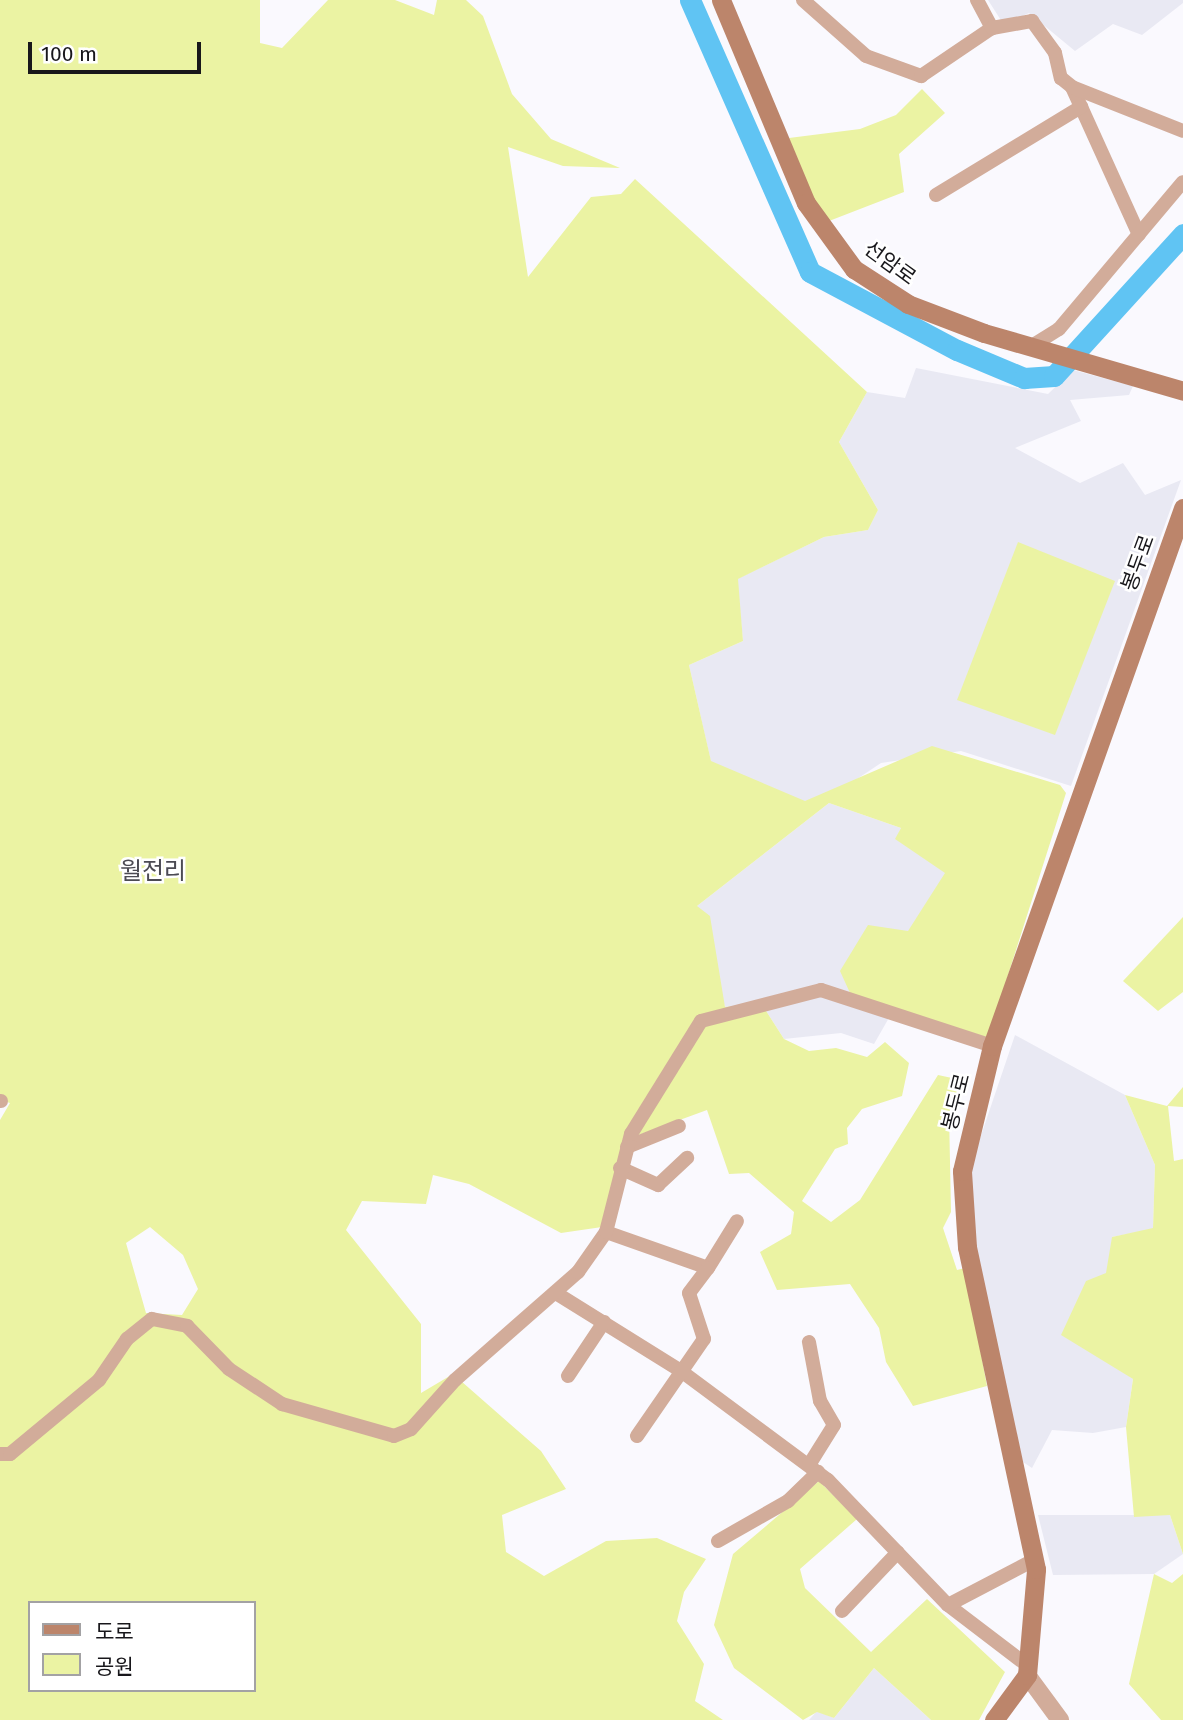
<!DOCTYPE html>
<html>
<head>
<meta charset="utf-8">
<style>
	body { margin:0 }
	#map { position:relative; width:1183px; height:1720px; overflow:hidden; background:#faf9fe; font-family:"Fira Sans","Noto Sans KR",sans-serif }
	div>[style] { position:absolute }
	.built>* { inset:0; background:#e9e9f3 }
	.green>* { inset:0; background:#ebf3a3 }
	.river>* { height:21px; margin:-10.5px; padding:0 10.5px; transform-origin:10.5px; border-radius:10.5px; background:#60c4f3 }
	.minor>* { height:14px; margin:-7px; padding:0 7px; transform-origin:7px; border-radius:7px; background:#d2ac9a }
	.tertiary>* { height:18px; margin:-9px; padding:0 9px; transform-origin:9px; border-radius:9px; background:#d2ac9a }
	.secondary>* { height:19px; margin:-9.5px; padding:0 9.5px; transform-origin:9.5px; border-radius:9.5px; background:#bc856b }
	span { translate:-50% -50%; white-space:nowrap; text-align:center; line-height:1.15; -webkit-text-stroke:5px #fff; paint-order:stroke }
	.street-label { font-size:21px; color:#18171b }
	.quarter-label { font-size:24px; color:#4c4b53 }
	.legend { position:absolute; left:28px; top:1601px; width:228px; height:91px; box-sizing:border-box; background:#fff; border:2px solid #a3a2a4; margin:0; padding:9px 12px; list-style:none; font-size:21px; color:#18171b }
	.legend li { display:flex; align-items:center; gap:14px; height:35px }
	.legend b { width:35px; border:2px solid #a3a2a4 }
	.scale { position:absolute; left:28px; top:42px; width:173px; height:32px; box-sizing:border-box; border:4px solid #18171b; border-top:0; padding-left:9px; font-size:21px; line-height:24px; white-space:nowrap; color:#18171b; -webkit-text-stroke:5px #fff; paint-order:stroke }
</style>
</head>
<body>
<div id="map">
	<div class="built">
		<div style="clip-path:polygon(988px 0,1183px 0,1183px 3px,1142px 35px,1113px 24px,1075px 51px,1029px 13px,1004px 25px)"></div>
		<div style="clip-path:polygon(916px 368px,1048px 394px,1073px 370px,1133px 386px,1129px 395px,1070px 400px,1081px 421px,1015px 448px,1080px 483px,1123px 463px,1145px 495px,1181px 480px,1071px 786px,961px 751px,881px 763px,845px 787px,805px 802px,711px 762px,689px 665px,743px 641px,737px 579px,824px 537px,868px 530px,878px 510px,839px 442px,867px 392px,905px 398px)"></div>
		<div style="clip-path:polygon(829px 803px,901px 828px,896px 839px,946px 873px,908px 932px,894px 1009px,874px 1044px,841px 1033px,784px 1039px,761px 1003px,725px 1007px,697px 906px)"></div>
		<div style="clip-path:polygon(1015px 1035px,1125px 1095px,1155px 1165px,1153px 1229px,1112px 1237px,1111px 1363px,1133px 1379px,1126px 1427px,1093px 1433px,1052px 1430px,1032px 1468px,1023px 1462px,973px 1248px,970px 1168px)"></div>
		<div style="clip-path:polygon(1038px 1515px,1170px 1515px,1183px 1554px,1154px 1574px,1053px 1575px)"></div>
		<div style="clip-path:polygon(874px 1668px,931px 1720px,809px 1720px,817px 1711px,834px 1718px)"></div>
	</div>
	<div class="green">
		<div style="clip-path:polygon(evenodd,0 0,260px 0,260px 43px,282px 48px,328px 0,395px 0,434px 15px,437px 0,466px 0,483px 16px,512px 94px,551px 139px,620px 168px,563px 166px,508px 147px,528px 277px,591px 197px,621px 194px,635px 179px,867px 392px,839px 442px,878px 510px,868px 530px,824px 537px,738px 579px,743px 641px,689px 665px,711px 761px,805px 801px,932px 746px,1060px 785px,1066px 793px,988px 1038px,850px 993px,840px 971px,868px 925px,908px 931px,945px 873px,895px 839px,901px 828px,829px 803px,697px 906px,710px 916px,725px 1007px,761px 1003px,784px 1039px,809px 1051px,836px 1048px,867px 1057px,885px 1042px,909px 1063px,902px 1096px,862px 1109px,847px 1128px,848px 1144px,835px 1149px,802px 1201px,831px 1222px,860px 1200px,938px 1075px,966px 1081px,949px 1112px,951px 1212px,943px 1228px,957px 1270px,965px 1268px,987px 1386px,913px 1406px,886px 1362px,879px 1328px,850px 1284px,777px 1290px,760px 1252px,791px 1234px,794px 1212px,749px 1173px,729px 1174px,707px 1110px,636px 1136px,602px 1227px,561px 1233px,469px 1184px,433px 1175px,426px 1204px,362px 1201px,346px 1230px,421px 1324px,421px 1393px,453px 1374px,541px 1451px,566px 1489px,502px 1515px,506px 1552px,544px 1576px,606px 1541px,657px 1538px,706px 1559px,684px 1592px,677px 1621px,704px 1664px,695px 1701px,723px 1720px,0 1720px,0 1120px,10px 1103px,0 1100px,0 0,150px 1227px,183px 1255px,198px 1289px,182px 1315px,146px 1313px,126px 1243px,150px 1227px,0 0,30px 1603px,254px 1603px,254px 1690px,30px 1690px,30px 1603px)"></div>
		<div style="clip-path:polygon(922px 89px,945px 113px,899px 154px,904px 192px,829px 221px,813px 201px,789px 138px,860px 129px,896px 115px)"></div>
		<div style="clip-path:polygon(1018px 542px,1115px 581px,1055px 735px,957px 700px)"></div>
		<div style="clip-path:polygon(1183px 917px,1183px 992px,1158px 1011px,1123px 981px)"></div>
		<div style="clip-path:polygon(1183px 1087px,1183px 1107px,1168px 1106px,1174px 1161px,1183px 1159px,1183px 1554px,1170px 1515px,1134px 1517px,1126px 1427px,1133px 1379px,1061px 1335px,1086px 1281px,1106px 1273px,1112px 1237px,1153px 1228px,1155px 1165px,1125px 1095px,1167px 1106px)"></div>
		<div style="clip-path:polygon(819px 1481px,857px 1519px,800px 1569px,805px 1588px,871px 1652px,927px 1599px,1005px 1672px,979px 1720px,931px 1720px,874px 1668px,834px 1718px,817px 1712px,803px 1720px,734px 1668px,714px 1625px,733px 1554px)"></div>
		<div style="clip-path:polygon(1154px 1574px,1172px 1583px,1183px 1574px,1183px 1720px,1161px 1720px,1129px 1684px)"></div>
	</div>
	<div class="river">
		<div style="left:690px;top:0;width:297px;rotate:66.2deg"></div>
		<div style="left:810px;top:272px;width:166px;rotate:28deg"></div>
		<div style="left:957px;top:350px;width:73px;rotate:22.7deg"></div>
		<div style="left:1024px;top:378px;width:30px;rotate:-4deg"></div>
		<div style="left:1054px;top:376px;width:192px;rotate:-47.7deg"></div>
	</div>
	<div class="minor">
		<div style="left:803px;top:0;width:84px;rotate:41.6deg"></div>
		<div style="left:866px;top:56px;width:59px;rotate:20deg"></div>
		<div style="left:921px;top:76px;width:86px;rotate:-34.1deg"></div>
		<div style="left:977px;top:0;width:32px;rotate:62deg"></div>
		<div style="left:992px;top:28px;width:41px;rotate:-9.9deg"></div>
		<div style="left:1032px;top:21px;width:39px;rotate:54deg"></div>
		<div style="left:1055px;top:53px;width:26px;rotate:77deg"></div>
		<div style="left:1061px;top:78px;width:14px;rotate:39deg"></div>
		<div style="left:1072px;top:87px;width:162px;rotate:65.6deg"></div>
		<div style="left:1072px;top:87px;width:119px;rotate:21.6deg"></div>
		<div style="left:936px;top:195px;width:170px;rotate:-31.3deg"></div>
		<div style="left:1035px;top:344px;width:28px;rotate:-32deg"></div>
		<div style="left:1059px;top:329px;width:192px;rotate:-49.9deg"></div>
		<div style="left:0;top:1101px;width:1px"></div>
		<div style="left:627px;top:1147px;width:56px;rotate:-22deg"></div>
		<div style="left:620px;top:1168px;width:42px;rotate:24.1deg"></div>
		<div style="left:658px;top:1185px;width:40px;rotate:-43deg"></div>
		<div style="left:606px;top:1232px;width:108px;rotate:19.4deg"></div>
		<div style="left:708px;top:1268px;width:55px;rotate:-58.3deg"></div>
		<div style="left:559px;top:1295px;width:144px;rotate:31.9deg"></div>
		<div style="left:681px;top:1371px;width:183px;rotate:36.6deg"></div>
		<div style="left:828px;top:1480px;width:173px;rotate:46.2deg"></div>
		<div style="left:948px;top:1605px;width:101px;rotate:37.3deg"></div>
		<div style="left:568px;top:1376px;width:65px;rotate:-56.3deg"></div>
		<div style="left:637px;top:1436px;width:118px;rotate:-55.4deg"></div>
		<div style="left:704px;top:1339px;width:48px;rotate:-108.1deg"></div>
		<div style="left:689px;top:1293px;width:31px;rotate:-53deg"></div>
		<div style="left:0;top:1454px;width:10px"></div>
		<div style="left:10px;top:1454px;width:116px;rotate:-39.7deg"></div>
		<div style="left:99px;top:1380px;width:50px;rotate:-55.7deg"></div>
		<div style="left:127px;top:1339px;width:32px;rotate:-39deg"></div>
		<div style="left:152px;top:1319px;width:36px;rotate:11deg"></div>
		<div style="left:187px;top:1326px;width:60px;rotate:45.7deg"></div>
		<div style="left:229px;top:1369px;width:64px;rotate:33.4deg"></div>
		<div style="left:282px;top:1404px;width:116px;rotate:15.9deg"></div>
		<div style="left:394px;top:1436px;width:18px;rotate:-22deg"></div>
		<div style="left:411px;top:1429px;width:66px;rotate:-48.1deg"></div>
		<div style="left:455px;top:1380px;width:164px;rotate:-41.3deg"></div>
		<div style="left:578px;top:1272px;width:49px;rotate:-55deg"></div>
		<div style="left:606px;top:1232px;width:101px;rotate:-75.7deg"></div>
		<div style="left:631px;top:1134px;width:133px;rotate:-58.2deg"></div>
		<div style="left:701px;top:1021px;width:124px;rotate:-14.5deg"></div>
		<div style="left:821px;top:990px;width:180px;rotate:18.1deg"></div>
		<div style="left:809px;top:1465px;width:47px;rotate:-58deg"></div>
		<div style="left:834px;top:1425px;width:28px;rotate:-120deg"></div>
		<div style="left:820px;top:1401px;width:60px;rotate:-100.6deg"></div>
		<div style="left:718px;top:1541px;width:81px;rotate:-29.7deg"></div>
		<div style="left:788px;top:1501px;width:42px;rotate:-44deg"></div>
		<div style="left:948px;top:1605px;width:97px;rotate:-27.6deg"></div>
		<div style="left:842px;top:1611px;width:81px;rotate:-46.5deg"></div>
	</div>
	<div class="tertiary">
		<div style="left:1027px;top:1675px;width:56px;rotate:53.7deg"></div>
	</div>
	<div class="secondary">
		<div style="left:721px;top:0;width:220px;rotate:67.3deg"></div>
		<div style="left:806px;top:203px;width:82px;rotate:54deg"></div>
		<div style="left:854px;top:269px;width:64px;rotate:32.9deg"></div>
		<div style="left:908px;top:304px;width:81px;rotate:20.9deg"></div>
		<div style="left:984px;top:333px;width:207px;rotate:16.2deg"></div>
		<div style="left:994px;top:1720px;width:56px;rotate:-53.7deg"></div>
		<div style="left:1027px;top:1675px;width:106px;rotate:-85.1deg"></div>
		<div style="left:1036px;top:1569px;width:329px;rotate:-102.1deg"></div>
		<div style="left:967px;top:1247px;width:76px;rotate:-93.8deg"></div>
		<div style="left:962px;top:1171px;width:129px;rotate:-76.5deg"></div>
		<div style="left:992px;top:1046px;width:571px;rotate:-70.45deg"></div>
	</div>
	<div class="street-label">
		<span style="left:890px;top:263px;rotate:36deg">선암로</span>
		<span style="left:1138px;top:563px;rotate:-70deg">봉두로</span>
		<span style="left:956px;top:1102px;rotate:-76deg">봉두로</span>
	</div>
	<div class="quarter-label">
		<span style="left:153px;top:872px">월전리</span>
	</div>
	<ul class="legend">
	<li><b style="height:9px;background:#bc856b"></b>도로</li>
	<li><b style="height:19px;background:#ebf3a3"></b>공원</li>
	</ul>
	<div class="scale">100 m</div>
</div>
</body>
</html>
